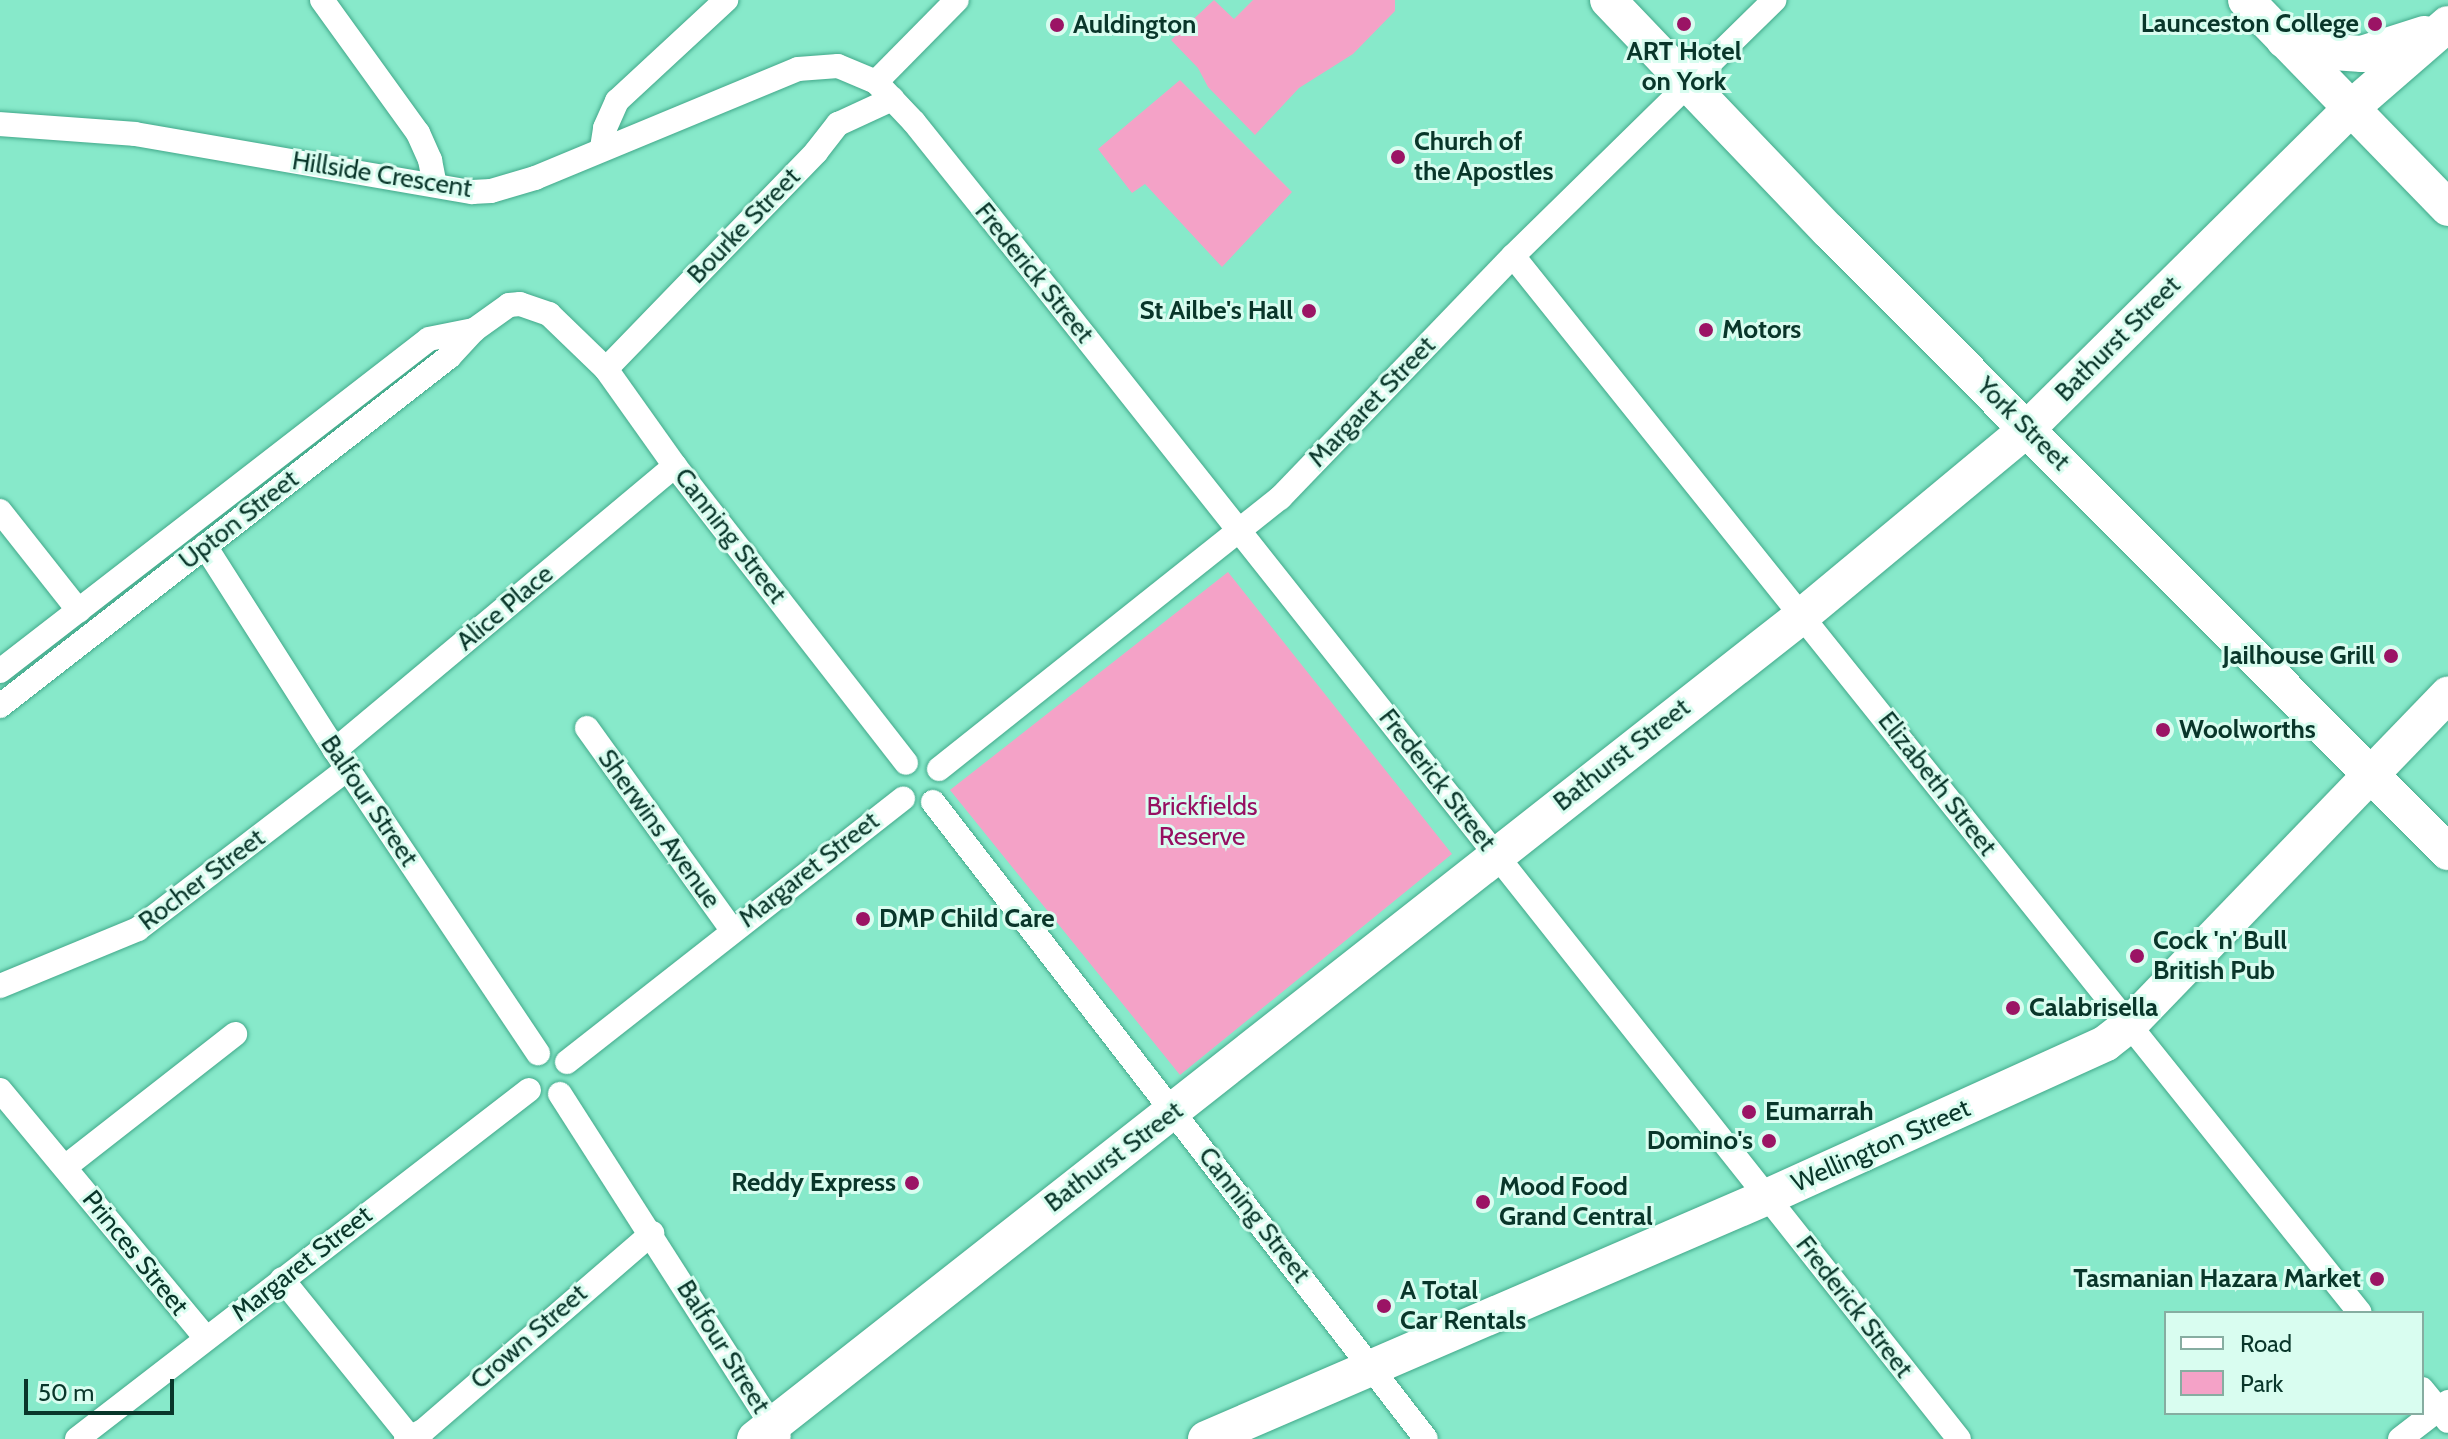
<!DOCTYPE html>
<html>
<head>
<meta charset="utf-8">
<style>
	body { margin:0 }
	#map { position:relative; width:2448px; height:1439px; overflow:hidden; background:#87e9ca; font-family:Cabin,sans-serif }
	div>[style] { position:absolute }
	.green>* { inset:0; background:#f4a2c7 }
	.roads { filter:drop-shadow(0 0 2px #42a88a) drop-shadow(0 0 2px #42a88a) }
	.minor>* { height:24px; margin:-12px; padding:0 12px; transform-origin:12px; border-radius:12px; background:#fff }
	.highway>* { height:36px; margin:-18px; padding:0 18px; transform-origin:18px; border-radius:18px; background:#fff }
	.dots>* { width:22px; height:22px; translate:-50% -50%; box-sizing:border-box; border:4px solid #d9fdf0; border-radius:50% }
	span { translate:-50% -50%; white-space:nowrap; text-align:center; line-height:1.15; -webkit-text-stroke:6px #d9fdf0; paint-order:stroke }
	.poi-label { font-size:26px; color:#09362a; font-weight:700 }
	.right { translate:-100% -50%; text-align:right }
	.left { translate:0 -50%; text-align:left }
	.street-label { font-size:26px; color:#09362a }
	.park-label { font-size:26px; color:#960f61 }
	.legend { position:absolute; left:2164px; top:1311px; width:260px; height:104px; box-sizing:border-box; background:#d9fdf0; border:2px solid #86ada1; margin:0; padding:10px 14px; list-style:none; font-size:24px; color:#09362a }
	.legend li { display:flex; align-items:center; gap:16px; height:40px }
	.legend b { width:40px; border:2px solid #86ada1 }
	.scale { position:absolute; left:24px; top:1379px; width:150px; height:36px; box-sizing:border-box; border:4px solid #09362a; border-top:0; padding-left:10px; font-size:24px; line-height:28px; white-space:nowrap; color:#09362a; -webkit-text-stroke:6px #d9fdf0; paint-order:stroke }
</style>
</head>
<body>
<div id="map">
	<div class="green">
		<div style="clip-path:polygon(1214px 0,1234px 19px,1253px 0,1395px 0,1395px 11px,1353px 54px,1299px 88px,1255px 135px,1208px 87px,1198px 68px,1171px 40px)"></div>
		<div style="clip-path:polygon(1180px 80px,1292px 192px,1222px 267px,1145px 184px,1132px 193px,1098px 149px)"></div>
		<div style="clip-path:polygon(1228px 572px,1452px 854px,1180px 1075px,950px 790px)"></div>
	</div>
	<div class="roads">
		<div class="minor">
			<div style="left:322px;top:0;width:164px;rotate:54.2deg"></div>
			<div style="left:418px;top:133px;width:30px;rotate:66deg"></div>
			<div style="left:430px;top:160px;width:25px;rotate:79deg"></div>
			<div style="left:876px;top:82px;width:115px;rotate:-45.4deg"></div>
			<div style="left:0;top:124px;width:135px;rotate:4.2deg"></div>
			<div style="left:135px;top:134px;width:342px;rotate:9.8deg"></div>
			<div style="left:472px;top:192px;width:19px;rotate:-3deg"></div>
			<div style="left:491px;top:191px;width:46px;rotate:-16.5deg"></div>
			<div style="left:535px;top:178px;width:285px;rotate:-22.5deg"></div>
			<div style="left:798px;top:69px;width:40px;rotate:-4.3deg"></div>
			<div style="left:838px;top:66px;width:41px;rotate:22.8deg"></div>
			<div style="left:876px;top:82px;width:55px;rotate:46.5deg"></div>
			<div style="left:914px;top:122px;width:192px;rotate:51.3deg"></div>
			<div style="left:1034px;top:272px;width:1489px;rotate:51.6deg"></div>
			<div style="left:602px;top:148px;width:20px;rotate:-81deg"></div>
			<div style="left:605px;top:128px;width:30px;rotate:-66deg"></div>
			<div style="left:617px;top:101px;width:149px;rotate:-42.8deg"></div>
			<div style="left:1513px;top:256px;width:1354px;rotate:51.29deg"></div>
			<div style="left:606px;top:369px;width:302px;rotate:-45.9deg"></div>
			<div style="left:816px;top:152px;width:36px;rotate:-52deg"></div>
			<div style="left:838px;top:124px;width:60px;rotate:-24.8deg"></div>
			<div style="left:0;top:511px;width:127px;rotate:51.7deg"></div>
			<div style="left:205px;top:546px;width:242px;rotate:57.5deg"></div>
			<div style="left:335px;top:750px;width:365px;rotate:56.2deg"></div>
			<div style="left:0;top:671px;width:542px;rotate:-37.74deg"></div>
			<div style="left:429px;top:339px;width:46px;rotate:-11.3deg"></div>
			<div style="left:0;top:706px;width:569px;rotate:-37.86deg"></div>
			<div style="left:449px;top:357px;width:37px;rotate:-47deg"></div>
			<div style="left:474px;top:330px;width:43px;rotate:-35.5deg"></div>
			<div style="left:509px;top:305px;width:11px;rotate:-5deg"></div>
			<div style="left:520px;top:304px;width:31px;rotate:19deg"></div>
			<div style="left:549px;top:314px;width:79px;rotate:44deg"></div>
			<div style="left:606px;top:369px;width:119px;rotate:54.6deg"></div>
			<div style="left:675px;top:466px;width:376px;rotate:52.1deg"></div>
			<div style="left:587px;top:728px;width:249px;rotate:54.3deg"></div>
			<div style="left:335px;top:750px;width:443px;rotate:-39.9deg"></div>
			<div style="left:939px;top:769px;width:436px;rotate:-38.5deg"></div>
			<div style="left:1280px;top:498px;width:336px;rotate:-46.1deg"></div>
			<div style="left:1513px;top:256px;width:366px;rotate:-44.4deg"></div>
			<div style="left:933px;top:802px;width:805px;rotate:52.26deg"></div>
			<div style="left:0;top:986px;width:149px;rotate:-22.4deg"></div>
			<div style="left:138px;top:929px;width:263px;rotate:-37.4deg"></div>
			<div style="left:567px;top:1062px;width:427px;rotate:-38.1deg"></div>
			<div style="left:0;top:1090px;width:322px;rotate:50.3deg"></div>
			<div style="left:560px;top:1094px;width:406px;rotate:57.4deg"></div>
			<div style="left:65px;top:1167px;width:216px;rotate:-38deg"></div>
			<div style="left:282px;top:1279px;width:206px;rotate:51.1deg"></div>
			<div style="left:2422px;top:1389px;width:41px;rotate:50.9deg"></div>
			<div style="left:77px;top:1439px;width:571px;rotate:-37.67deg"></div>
			<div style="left:406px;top:1439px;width:19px;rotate:-25deg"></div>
			<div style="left:423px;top:1431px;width:303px;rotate:-40.8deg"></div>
			<div style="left:2400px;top:1439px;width:61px;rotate:-37.6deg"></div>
		</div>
		<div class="highway">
			<div style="left:1608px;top:0;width:320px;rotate:46.3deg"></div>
			<div style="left:1829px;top:231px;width:877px;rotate:45.09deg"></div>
			<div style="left:2246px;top:0;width:290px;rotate:45.8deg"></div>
			<div style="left:2284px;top:40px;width:37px;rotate:17deg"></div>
			<div style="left:2319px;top:51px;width:43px;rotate:4deg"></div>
			<div style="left:2362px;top:54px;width:65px;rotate:-17.9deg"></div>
			<div style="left:755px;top:1439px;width:1333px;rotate:-38.18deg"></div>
			<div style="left:1803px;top:615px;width:293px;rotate:-39.7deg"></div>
			<div style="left:2028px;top:428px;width:455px;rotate:-44.7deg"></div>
			<div style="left:2351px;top:108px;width:128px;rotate:-40.9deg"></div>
			<div style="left:1206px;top:1439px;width:611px;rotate:-23.33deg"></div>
			<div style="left:1767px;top:1197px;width:372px;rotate:-24.4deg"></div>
			<div style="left:2106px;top:1043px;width:31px;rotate:-38deg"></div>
			<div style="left:2130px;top:1024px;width:458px;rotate:-46deg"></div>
		</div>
	</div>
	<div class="dots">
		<div style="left:1684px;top:24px;background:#9b1465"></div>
		<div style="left:2375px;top:24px;background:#9b1465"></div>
		<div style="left:1057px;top:25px;background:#9b1465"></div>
		<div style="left:1398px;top:157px;background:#9b1465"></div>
		<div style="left:1309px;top:311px;background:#9b1465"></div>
		<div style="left:1706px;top:330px;background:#9b1465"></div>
		<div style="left:2391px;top:656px;background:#9b1465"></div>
		<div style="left:2163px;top:730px;background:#9b1465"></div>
		<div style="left:863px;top:919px;background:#9b1465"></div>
		<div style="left:2137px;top:956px;background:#9b1465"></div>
		<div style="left:2013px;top:1008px;background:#9b1465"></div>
		<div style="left:1749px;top:1112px;background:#9b1465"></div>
		<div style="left:1769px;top:1141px;background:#9b1465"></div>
		<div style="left:912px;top:1183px;background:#9b1465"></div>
		<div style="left:1483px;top:1202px;background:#9b1465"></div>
		<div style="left:2377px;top:1279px;background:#9b1465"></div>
		<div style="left:1384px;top:1306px;background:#9b1465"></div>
	</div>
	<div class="poi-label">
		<span class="right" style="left:2359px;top:24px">Launceston College</span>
		<span class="left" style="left:1073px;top:25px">Auldington</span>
		<span style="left:1684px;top:67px">ART Hotel<br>on York</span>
		<span class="left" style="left:1414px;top:157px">Church of<br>the Apostles</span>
		<span class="right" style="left:1293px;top:311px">St Ailbe's Hall</span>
		<span class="left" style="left:1722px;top:330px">Motors</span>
		<span class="right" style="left:2375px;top:656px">Jailhouse Grill</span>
		<span class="left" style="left:2179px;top:730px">Woolworths</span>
		<span class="left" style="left:879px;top:919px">DMP Child Care</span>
		<span class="left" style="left:2153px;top:956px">Cock 'n' Bull<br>British Pub</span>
		<span class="left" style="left:2029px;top:1008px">Calabrisella</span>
		<span class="left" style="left:1765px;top:1112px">Eumarrah</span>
		<span class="right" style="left:1753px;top:1141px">Domino's</span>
		<span class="right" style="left:896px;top:1183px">Reddy Express</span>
		<span class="left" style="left:1499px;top:1202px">Mood Food<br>Grand Central</span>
		<span class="right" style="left:2361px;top:1279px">Tasmanian Hazara Market</span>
		<span class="left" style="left:1400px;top:1306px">A Total<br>Car Rentals</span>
	</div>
	<div class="street-label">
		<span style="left:382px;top:175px;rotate:9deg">Hillside Crescent</span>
		<span style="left:744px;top:226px;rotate:-46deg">Bourke Street</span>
		<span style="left:1034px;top:273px;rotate:51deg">Frederick Street</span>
		<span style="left:2118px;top:339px;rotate:-45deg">Bathurst Street</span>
		<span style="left:1372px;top:402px;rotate:-46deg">Margaret Street</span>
		<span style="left:2023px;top:424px;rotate:45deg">York Street</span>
		<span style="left:239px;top:520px;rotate:-38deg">Upton Street</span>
		<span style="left:730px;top:536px;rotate:52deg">Canning Street</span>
		<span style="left:505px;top:608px;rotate:-40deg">Alice Place</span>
		<span style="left:1622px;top:755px;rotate:-38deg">Bathurst Street</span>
		<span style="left:1437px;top:780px;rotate:52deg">Frederick Street</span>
		<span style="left:1937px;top:784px;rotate:52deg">Elizabeth Street</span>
		<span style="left:369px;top:801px;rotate:56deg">Balfour Street</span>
		<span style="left:659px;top:829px;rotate:54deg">Sherwins Avenue</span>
		<span style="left:809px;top:870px;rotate:-38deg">Margaret Street</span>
		<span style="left:202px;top:880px;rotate:-37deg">Rocher Street</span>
		<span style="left:1881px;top:1146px;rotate:-24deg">Wellington Street</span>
		<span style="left:1114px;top:1157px;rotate:-37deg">Bathurst Street</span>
		<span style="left:1254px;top:1215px;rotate:52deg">Canning Street</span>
		<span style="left:135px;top:1253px;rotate:51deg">Princes Street</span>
		<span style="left:302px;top:1264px;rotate:-38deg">Margaret Street</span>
		<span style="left:1854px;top:1307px;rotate:52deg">Frederick Street</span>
		<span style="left:529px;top:1337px;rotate:-41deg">Crown Street</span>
		<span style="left:723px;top:1347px;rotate:58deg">Balfour Street</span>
	</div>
	<div class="park-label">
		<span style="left:1202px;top:822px">Brickfields<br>Reserve</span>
	</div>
	<ul class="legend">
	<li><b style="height:10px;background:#fff"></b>Road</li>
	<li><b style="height:22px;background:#f4a2c7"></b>Park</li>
	</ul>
	<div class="scale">50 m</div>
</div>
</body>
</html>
